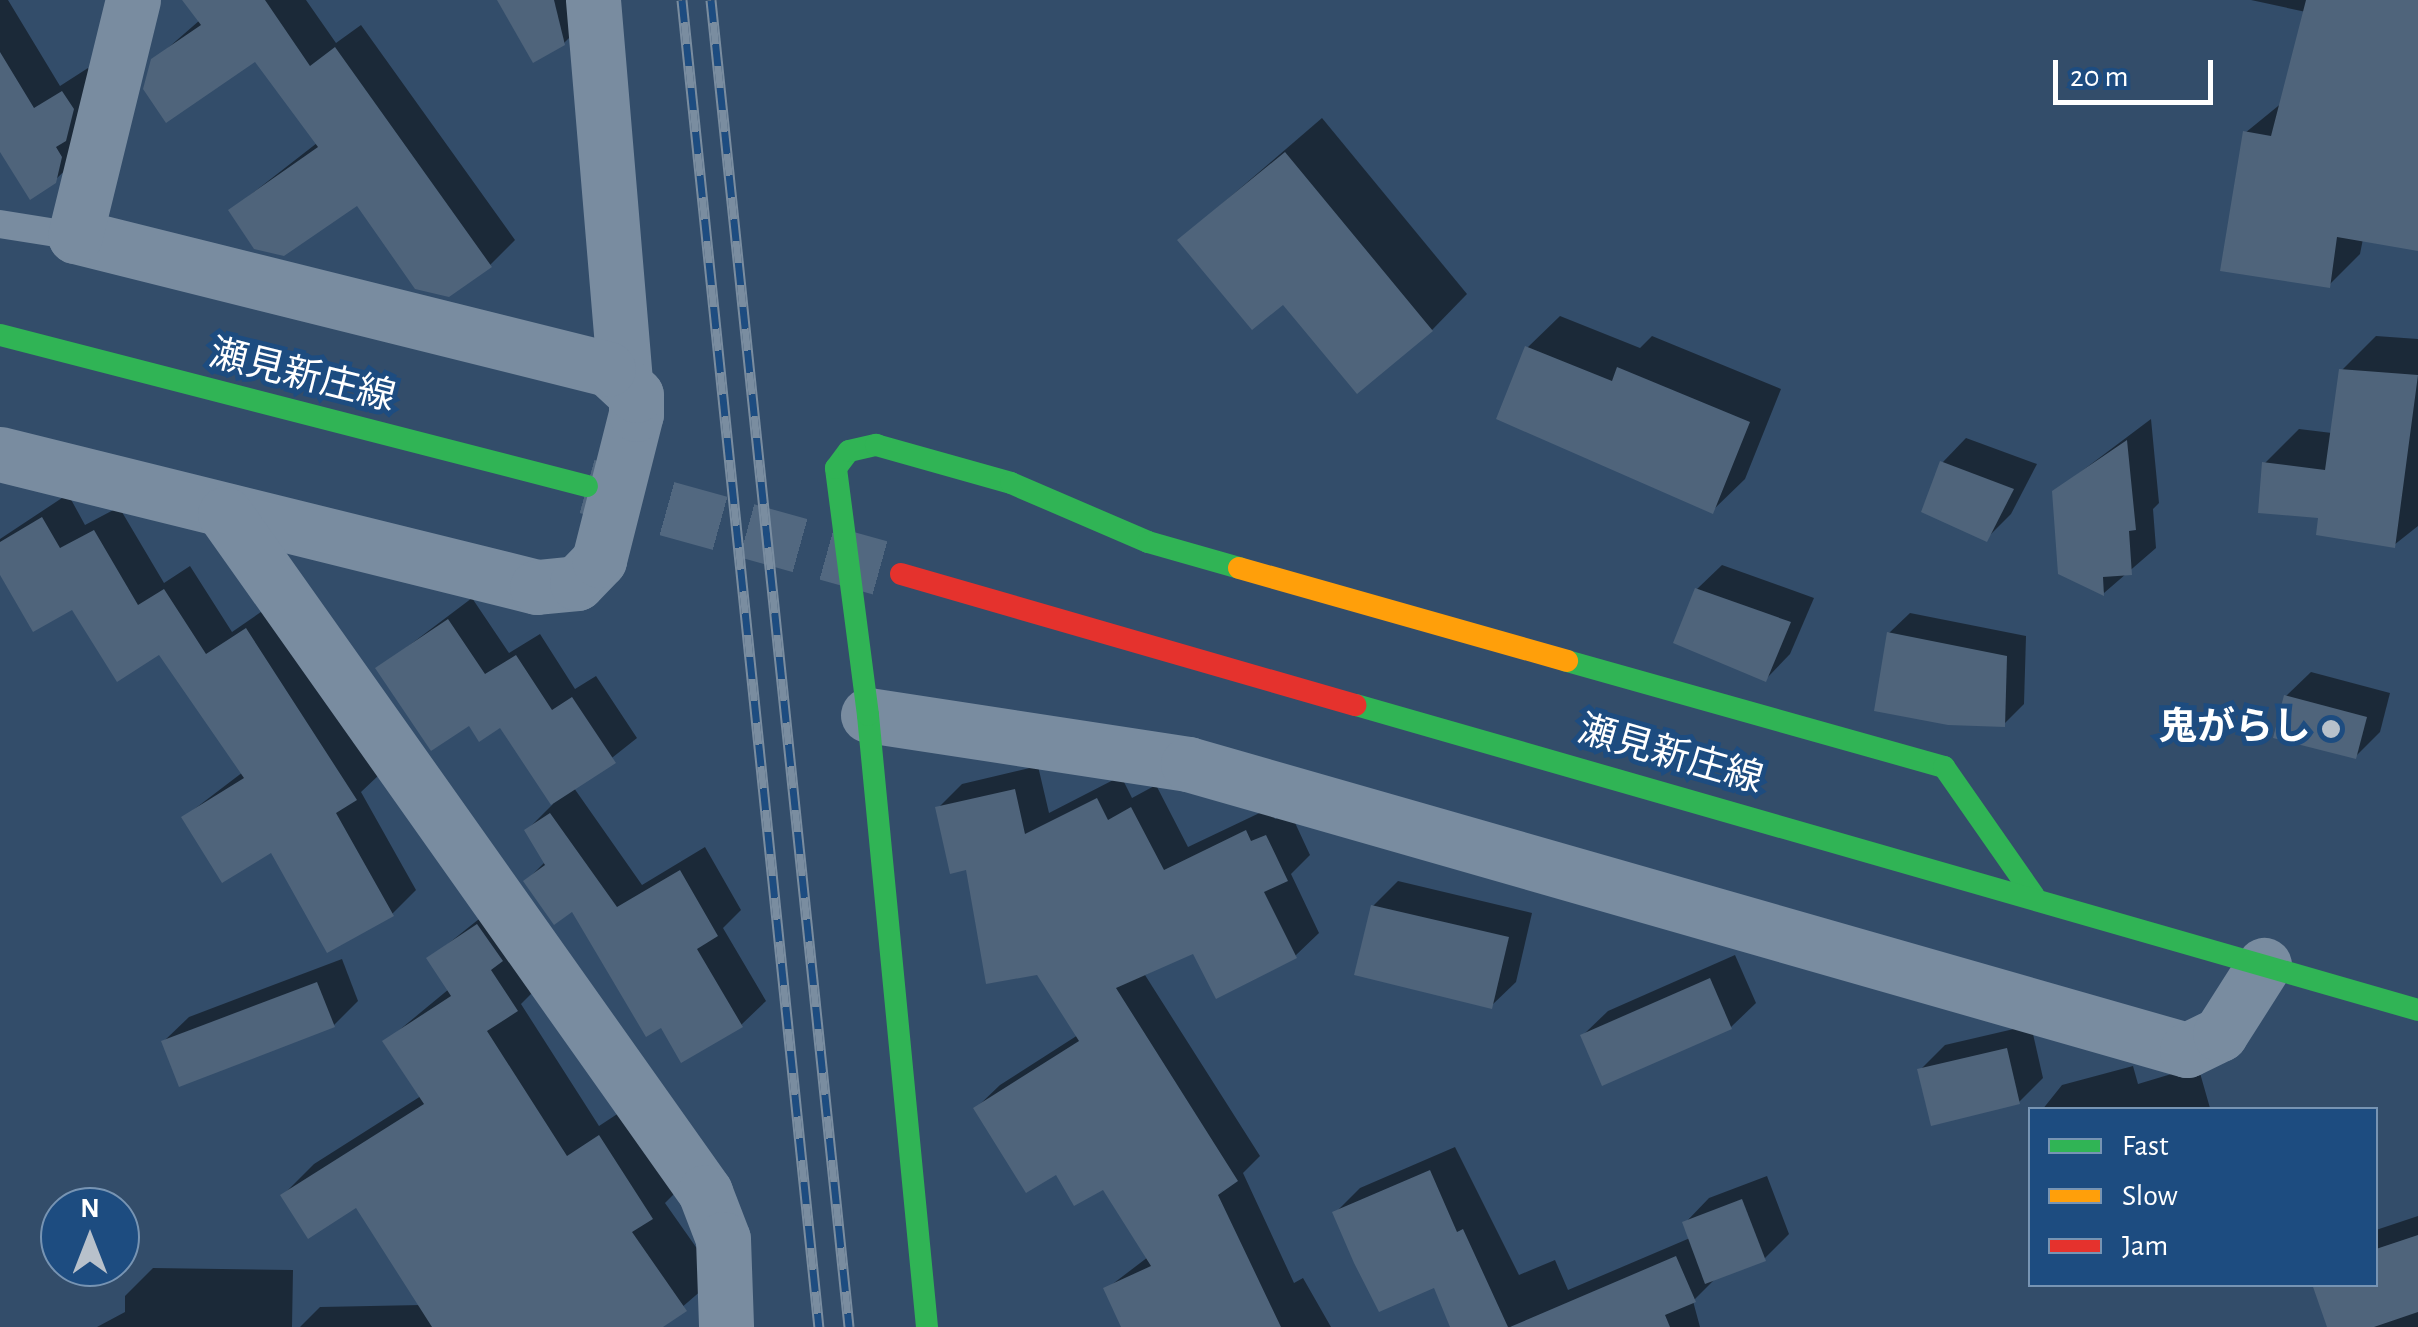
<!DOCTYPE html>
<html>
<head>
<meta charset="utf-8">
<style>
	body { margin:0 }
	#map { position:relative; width:2418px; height:1327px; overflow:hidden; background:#334d6a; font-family:"Alegreya Sans","Noto Sans JP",sans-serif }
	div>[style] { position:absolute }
	.shadow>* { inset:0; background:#0007 }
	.building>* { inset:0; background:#4f647b }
	.secondary-tunnel>* { height:55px; margin-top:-27.5px; transform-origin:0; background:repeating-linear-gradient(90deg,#526880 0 55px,transparent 0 83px) }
	.lane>* { height:28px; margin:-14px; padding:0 14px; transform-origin:14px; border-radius:14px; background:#798ca0 }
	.street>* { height:55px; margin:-27.5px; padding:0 27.5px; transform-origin:27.5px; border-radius:27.5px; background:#798ca0 }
	.fast>* { height:22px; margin:-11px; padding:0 11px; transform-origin:11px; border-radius:11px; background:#30b455 }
	.slow>* { height:22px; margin:-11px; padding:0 11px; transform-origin:11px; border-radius:11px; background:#ff9f0a }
	.jam>* { height:22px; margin:-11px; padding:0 11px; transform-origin:11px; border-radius:11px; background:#e5322d }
	.rail>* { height:11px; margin-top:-5.5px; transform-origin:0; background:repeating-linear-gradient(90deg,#1d4c80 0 22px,#7a8da0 0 44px); box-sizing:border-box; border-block:2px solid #7a8da0 }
	.dots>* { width:28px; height:28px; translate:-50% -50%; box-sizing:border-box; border:5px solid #1d4c80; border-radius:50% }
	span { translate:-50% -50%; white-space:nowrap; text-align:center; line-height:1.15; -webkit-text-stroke:10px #1d4c80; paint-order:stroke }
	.street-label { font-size:38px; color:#fff }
	.poi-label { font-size:38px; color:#fff; font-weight:700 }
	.right { translate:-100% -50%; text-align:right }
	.legend { position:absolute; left:2028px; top:1107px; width:350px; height:180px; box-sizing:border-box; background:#1d4c80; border:2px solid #7794b3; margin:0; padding:12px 18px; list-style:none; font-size:30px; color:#fff }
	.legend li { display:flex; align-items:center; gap:20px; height:50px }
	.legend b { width:50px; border:2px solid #7794b3 }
	.north { position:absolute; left:40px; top:1187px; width:100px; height:100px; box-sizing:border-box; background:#1d4c80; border:2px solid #7794b3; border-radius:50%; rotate:0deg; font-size:28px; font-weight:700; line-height:40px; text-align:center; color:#fff }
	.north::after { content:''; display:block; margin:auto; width:35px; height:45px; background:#b8c1cb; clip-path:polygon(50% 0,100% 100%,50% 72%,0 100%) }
	.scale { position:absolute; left:2053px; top:60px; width:160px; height:45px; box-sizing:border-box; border:5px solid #fff; border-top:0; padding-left:12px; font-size:30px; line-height:35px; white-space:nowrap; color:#fff; -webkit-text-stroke:8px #1d4c80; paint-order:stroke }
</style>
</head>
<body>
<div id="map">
	<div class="shadow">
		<div style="clip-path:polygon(0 0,8px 0,60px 86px,88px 68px,97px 83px,80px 156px,54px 181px,0 151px)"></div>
		<div style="clip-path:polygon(185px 0,306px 0,336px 43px,361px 25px,515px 240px,490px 265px,358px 203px,231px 210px,317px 143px,255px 59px,153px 61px,200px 20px)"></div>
		<div style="clip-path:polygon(500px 0,587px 0,589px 18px,564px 43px)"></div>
		<div style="clip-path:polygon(2251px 0,2418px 0,2418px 249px,2363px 239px,2360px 254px,2329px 285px,2245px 133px,2283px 102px,2306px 12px)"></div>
		<div style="clip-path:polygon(1322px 118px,1467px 294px,1432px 330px,1283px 301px,1180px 240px)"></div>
		<div style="clip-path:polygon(1560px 316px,1640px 348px,1652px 336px,1781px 389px,1745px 479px,1712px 511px,1527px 348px)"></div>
		<div style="clip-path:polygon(2376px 336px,2418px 339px,2418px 526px,2394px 545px,2321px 516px,2265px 463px,2299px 429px,2332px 433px,2341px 371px)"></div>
		<div style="clip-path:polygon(2151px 419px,2159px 503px,2153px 509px,2156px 548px,2104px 593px,2054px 492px)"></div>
		<div style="clip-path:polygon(1966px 438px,2037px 464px,2011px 514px,1986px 539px,1942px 463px)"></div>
		<div style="clip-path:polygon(68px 494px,85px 525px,119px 507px,164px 583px,190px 566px,232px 632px,271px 605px,380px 774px,361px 792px,416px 890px,392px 914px,272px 850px,184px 817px,243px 772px,160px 651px,0 570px,0 539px)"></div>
		<div style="clip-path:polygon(1722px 565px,1814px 598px,1790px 654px,1766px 679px,1697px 589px)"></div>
		<div style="clip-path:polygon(472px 598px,509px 653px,540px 634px,575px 689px,596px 676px,637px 738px,574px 788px,642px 885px,705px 847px,741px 910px,723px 928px,766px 1001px,741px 1025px,662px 1025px,573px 909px,526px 881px,545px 862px,527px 830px,553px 804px,501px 725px,469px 722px,378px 669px)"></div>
		<div style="clip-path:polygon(1910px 613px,2026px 636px,2024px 704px,2004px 724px,1889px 633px)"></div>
		<div style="clip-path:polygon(2311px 672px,2390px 693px,2380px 732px,2355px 757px,2286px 696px)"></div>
		<div style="clip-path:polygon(1038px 766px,1049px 813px,1121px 776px,1132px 798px,1156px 785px,1188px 847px,1270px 808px,1275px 819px,1290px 812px,1310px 855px,1291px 874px,1319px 933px,1295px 956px,1194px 950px,1145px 975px,1260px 1156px,1243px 1173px,1294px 1283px,1303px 1278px,1331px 1327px,1123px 1327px,1106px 1289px,1148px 1257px,1104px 1187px,1057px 1171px,976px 1108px,1000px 1085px,1078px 1035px,968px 867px,938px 808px,962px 784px)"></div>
		<div style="clip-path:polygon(1398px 881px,1532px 913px,1516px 982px,1491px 1006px,1373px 906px)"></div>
		<div style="clip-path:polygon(509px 895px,547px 978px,521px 1004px,599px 1126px,631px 1105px,683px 1185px,665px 1203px,717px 1277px,659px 1327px,300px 1327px,320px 1307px,421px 1305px,356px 1205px,283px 1195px,314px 1164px,421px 1096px,386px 1041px,449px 989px,429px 959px)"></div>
		<div style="clip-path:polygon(1735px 955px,1756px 1003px,1731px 1027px,1583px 1035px,1608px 1011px)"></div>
		<div style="clip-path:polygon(342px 959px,358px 1001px,334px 1025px,164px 1041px,189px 1017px)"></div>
		<div style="clip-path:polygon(2031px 1025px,2043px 1078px,2019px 1102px,1920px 1070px,1945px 1045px)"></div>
		<div style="clip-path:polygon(2133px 1066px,2138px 1084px,2198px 1066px,2210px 1108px,2042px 1110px,2062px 1085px)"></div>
		<div style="clip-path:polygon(1455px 1147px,1519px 1275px,1555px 1260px,1568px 1290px,1690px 1238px,1685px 1223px,1709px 1198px,1767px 1176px,1789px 1234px,1764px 1259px,1717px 1277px,1693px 1301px,1700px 1327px,1453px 1327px,1435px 1285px,1335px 1213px,1360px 1188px)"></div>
		<div style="clip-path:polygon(2418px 1216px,2418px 1327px,2329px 1327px,2376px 1284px,2376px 1230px)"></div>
		<div style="clip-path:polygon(153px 1268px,293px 1270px,292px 1327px,97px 1327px,125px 1312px,125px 1296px)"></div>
	</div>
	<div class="building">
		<div style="clip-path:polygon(182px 0,265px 0,310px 66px,335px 47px,492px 267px,449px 297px,415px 289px,357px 206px,284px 256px,254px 249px,228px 210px,318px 147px,255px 62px,166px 123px,143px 89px,151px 59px,201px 25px)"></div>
		<div style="clip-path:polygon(497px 0,554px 0,565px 45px,533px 63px)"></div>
		<div style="clip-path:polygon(2306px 0,2418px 0,2418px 251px,2337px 237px,2330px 288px,2220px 271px,2243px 131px,2271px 136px)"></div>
		<div style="clip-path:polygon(0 52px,34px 108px,62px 91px,74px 109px,66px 141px,56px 147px,62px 157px,56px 183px,30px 200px,0 152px)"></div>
		<div style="clip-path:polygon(1285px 152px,1433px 331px,1357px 394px,1283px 305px,1252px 330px,1177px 240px)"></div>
		<div style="clip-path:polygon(1525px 346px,1612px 381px,1617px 367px,1750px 422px,1713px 514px,1496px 419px)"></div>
		<div style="clip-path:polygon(2339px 369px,2418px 375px,2395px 548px,2316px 535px,2318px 518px,2258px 513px,2262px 462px,2325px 470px)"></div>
		<div style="clip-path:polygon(2127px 440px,2136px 530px,2129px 531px,2132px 575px,2103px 577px,2104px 596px,2058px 574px,2052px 491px)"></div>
		<div style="clip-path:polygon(1940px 461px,2014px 489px,1987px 542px,1921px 512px)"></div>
		<div style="clip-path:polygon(42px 517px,60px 548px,94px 530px,138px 605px,164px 589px,206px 654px,246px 628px,357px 800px,336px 813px,394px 916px,327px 953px,271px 853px,222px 883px,181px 817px,244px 778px,159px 655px,117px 682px,72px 610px,33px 632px,0 575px,0 542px)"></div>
		<div style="clip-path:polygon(1695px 588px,1791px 622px,1766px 682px,1673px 643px)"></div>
		<div style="clip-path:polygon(448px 619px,485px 674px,516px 655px,552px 710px,572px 697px,616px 763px,551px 805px,500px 728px,479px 742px,469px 726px,431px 751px,375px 668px)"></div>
		<div style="clip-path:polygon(1887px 632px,2007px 656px,2005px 727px,1948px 725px,1874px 711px)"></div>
		<div style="clip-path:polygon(2284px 695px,2367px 717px,2356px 759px,2273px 738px)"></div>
		<div style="clip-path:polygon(1015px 789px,1025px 834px,1097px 798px,1108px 820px,1131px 807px,1164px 870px,1246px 830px,1251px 841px,1266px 835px,1288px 881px,1264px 892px,1297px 958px,1216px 999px,1193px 954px,1116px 988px,1238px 1181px,1218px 1195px,1281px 1327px,1121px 1327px,1103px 1288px,1151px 1266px,1103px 1190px,1074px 1206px,1056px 1175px,1026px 1193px,973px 1108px,1079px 1041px,1037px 975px,986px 984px,966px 870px,950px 874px,935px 807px)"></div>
		<div style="clip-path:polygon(550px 813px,617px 907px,680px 870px,718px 936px,697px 949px,743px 1027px,681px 1063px,661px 1028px,646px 1037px,572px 912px,554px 925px,523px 881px,545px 865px,524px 830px)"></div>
		<div style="clip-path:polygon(1371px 905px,1509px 937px,1492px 1009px,1354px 975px)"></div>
		<div style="clip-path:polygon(477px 924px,503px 961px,491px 970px,518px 1011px,487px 1031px,567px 1156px,599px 1135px,653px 1219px,632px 1232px,687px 1311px,663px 1327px,432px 1327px,356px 1208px,308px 1239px,280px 1195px,424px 1104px,382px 1041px,451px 996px,426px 958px)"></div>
		<div style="clip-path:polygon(1710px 978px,1732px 1029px,1602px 1086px,1580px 1035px)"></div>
		<div style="clip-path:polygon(317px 982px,335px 1027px,179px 1087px,161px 1041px)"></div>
		<div style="clip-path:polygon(2007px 1048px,2020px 1104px,1931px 1126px,1917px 1069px)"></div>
		<div style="clip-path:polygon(1430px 1170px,1457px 1232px,1463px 1229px,1508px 1327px,1450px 1327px,1434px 1288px,1379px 1312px,1354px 1263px,1332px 1212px)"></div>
		<div style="clip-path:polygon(1742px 1199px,1766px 1261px,1705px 1284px,1682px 1222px)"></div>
		<div style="clip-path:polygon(2418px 1235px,2418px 1312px,2374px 1327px,2327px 1327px,2312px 1284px,2376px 1284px,2376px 1249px)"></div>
		<div style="clip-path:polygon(1676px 1256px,1696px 1302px,1665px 1315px,1670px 1327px,1510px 1327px)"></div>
	</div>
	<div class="secondary-tunnel">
		<div style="left:587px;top:486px;width:313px;rotate:15.5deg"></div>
	</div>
	<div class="lane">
		<div style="left:0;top:224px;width:76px;rotate:9.1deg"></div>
	</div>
	<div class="street">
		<div style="left:593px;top:0;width:380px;rotate:85.2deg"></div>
		<div style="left:0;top:454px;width:553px;rotate:13.91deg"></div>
		<div style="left:537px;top:587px;width:40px;rotate:-5.7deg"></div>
		<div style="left:577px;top:583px;width:32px;rotate:-46deg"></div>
		<div style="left:599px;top:560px;width:151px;rotate:-75.8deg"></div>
		<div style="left:636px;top:414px;width:19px;rotate:-90deg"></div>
		<div style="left:636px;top:395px;width:38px;rotate:-137deg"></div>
		<div style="left:608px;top:369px;width:549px;rotate:-165.99deg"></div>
		<div style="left:75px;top:236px;width:243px;rotate:-76.2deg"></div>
		<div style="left:225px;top:514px;width:831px;rotate:54.7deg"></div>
		<div style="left:705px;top:1192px;width:50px;rotate:69deg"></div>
		<div style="left:723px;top:1239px;width:88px;rotate:88deg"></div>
		<div style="left:868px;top:715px;width:324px;rotate:8.7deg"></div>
		<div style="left:1188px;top:764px;width:1039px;rotate:15.98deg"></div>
		<div style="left:2187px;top:1050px;width:37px;rotate:-26deg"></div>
		<div style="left:2220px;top:1034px;width:82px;rotate:-57.5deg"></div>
	</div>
	<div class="fast">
		<div style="left:0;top:335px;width:606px;rotate:14.43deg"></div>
		<div style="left:1567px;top:661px;width:392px;rotate:15.7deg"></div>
		<div style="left:1944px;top:767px;width:157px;rotate:55.1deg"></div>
		<div style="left:1356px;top:705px;width:1105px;rotate:16.02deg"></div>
		<div style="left:927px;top:1327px;width:615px;rotate:-95.51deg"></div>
		<div style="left:868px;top:715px;width:249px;rotate:-97.4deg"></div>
		<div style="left:836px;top:468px;width:21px;rotate:-53deg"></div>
		<div style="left:849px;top:451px;width:28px;rotate:-13deg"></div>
		<div style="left:876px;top:445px;width:140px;rotate:15.7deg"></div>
		<div style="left:1011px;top:483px;width:149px;rotate:23.3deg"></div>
		<div style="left:1148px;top:542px;width:95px;rotate:15.9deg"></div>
	</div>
	<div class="slow">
		<div style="left:1239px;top:568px;width:341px;rotate:15.8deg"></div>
	</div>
	<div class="jam">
		<div style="left:901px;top:574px;width:473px;rotate:16.1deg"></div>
	</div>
	<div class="rail">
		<div style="left:682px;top:0;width:1334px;rotate:84.11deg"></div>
		<div style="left:711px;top:0;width:1334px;rotate:84.06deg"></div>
	</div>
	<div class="dots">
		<div style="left:2331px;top:729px;background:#b8c1cb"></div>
	</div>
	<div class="street-label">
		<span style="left:302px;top:377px;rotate:14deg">瀬見新庄線</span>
		<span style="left:1670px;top:756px;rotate:16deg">瀬見新庄線</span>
	</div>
	<div class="poi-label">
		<span class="right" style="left:2311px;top:729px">鬼がらし</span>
	</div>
	<ul class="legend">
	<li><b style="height:12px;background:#30b455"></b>Fast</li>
	<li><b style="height:12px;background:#ff9f0a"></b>Slow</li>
	<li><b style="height:12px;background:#e5322d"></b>Jam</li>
	</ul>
	<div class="north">N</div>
	<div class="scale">20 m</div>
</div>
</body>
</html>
